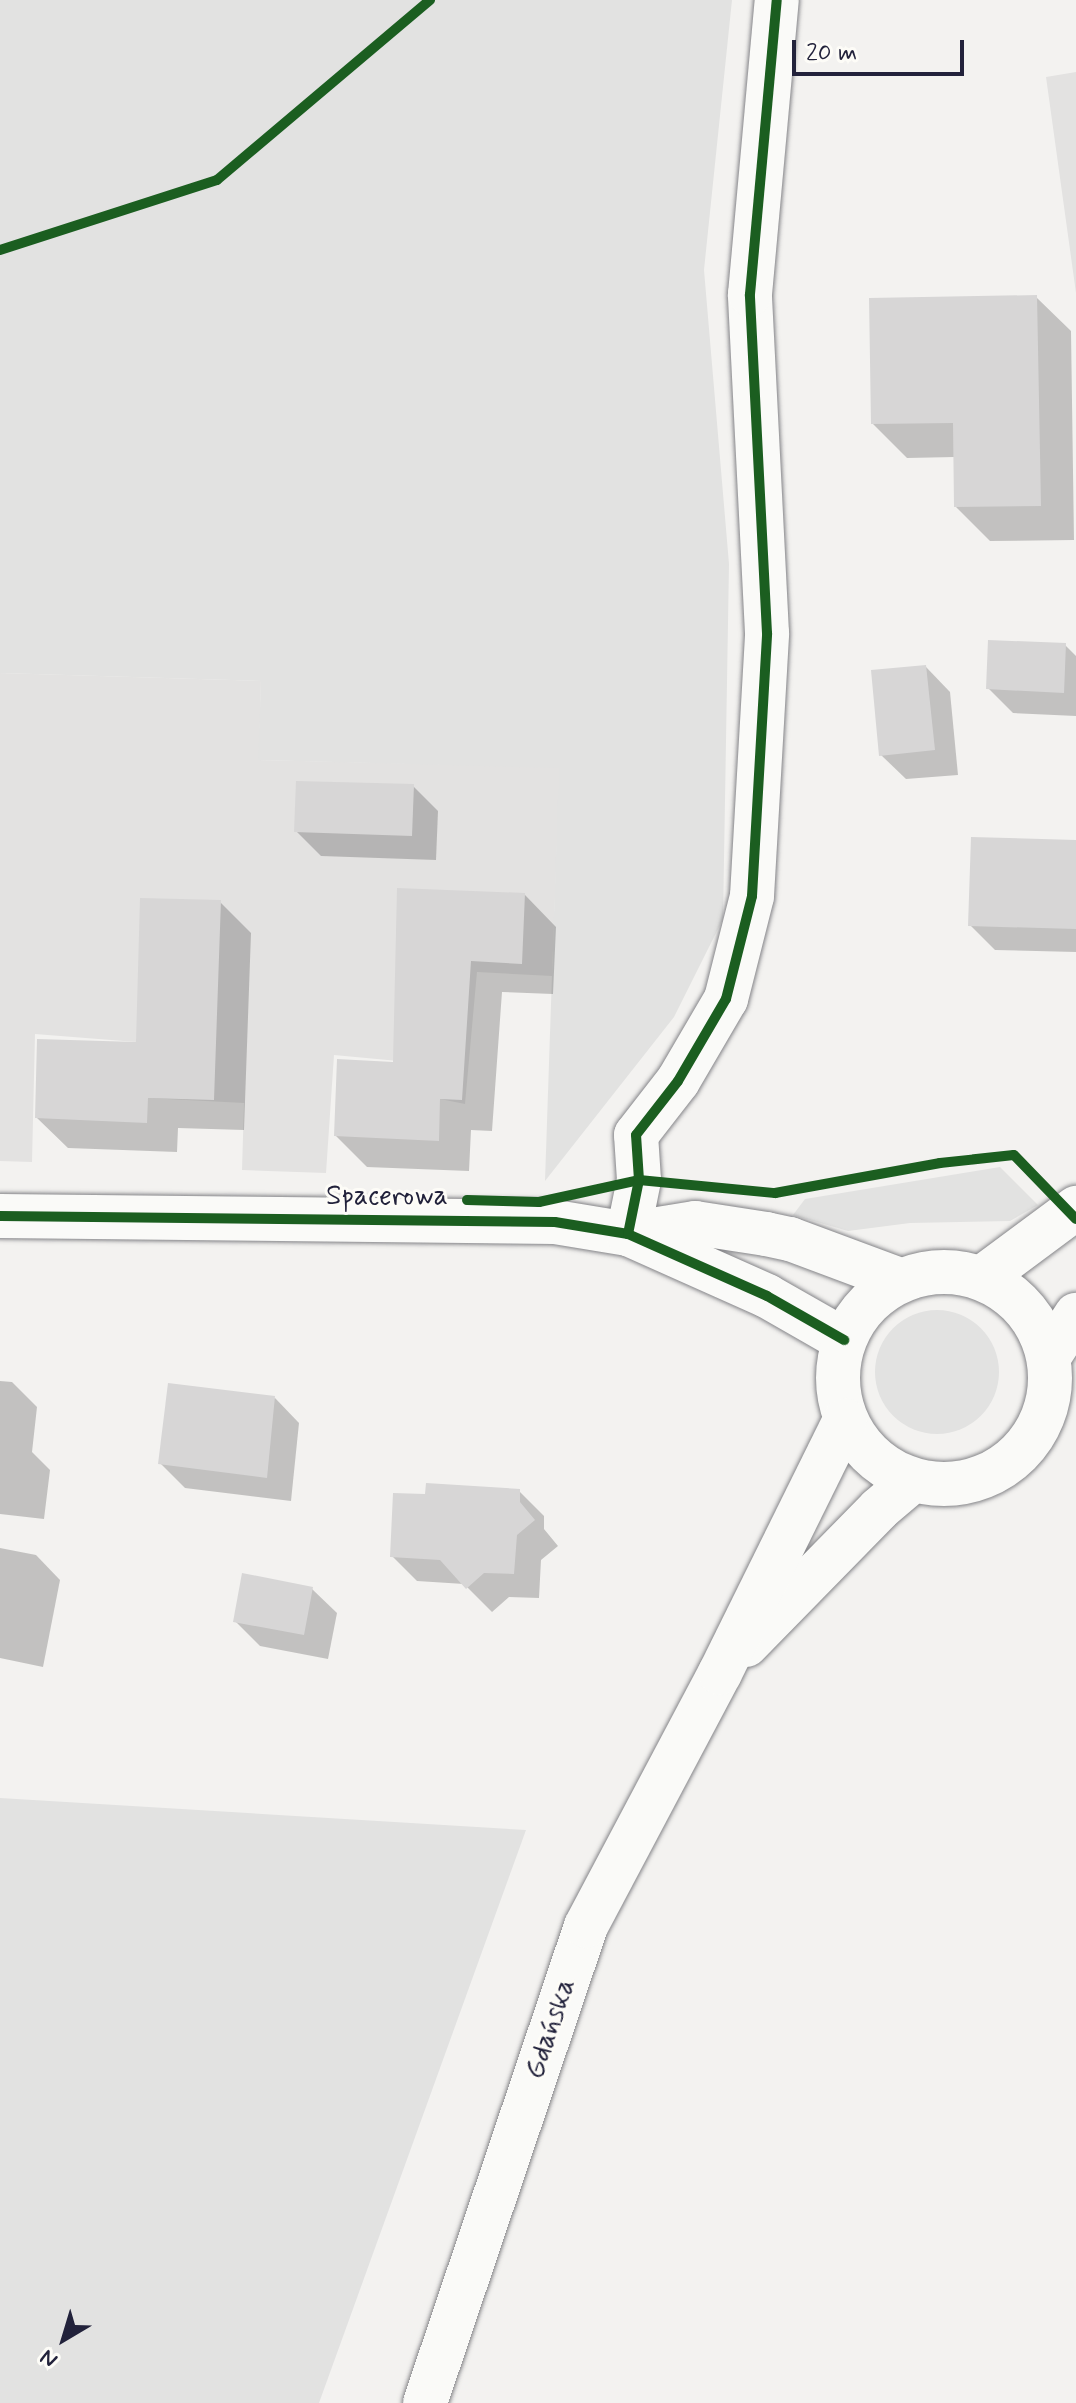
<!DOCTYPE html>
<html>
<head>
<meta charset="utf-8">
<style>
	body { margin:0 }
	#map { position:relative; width:1076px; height:2403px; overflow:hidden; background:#f3f2f0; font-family:Mynerve,sans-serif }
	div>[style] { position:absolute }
	.built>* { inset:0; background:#e3e2e1 }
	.green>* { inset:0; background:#e2e2e1 }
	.round { border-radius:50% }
	.shadow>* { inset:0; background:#0003 }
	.building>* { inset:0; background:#d7d6d6 }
	.roads { filter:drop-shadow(0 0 2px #848488) drop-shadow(0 0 2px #848488) }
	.street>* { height:44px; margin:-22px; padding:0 22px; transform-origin:22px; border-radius:22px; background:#fafaf8 }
	.secondary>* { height:44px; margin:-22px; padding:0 22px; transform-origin:22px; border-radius:22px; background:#fafaf8 }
	.secondary>.ring { margin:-22px; padding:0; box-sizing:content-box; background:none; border:44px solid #fafaf8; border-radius:50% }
	.cycleway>* { height:10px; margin:-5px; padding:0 5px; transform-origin:5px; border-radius:5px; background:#1b5e20 }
	span { translate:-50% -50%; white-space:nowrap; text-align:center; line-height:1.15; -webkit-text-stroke:6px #fdfcf7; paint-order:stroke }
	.street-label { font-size:28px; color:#22223b }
	.north { position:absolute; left:24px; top:2299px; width:80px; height:80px; -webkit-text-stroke:6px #fdfcf7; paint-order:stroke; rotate:218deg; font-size:22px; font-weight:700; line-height:32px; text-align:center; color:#22223b }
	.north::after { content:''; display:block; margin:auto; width:28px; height:36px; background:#22223b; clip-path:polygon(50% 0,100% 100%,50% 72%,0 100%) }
	.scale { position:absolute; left:792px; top:40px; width:172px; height:36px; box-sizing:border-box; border:4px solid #22223b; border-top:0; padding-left:10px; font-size:24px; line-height:28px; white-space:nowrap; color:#22223b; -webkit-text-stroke:6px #fdfcf7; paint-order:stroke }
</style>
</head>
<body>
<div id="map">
	<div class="built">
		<div style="clip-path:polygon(1076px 72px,1076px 293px,1046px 77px)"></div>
		<div style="clip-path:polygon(0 673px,261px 681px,259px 760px,560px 767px,552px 976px,477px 972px,465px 1104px,440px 1099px,441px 1065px,334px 1055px,326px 1173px,242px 1170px,244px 1103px,148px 1098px,149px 1043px,35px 1034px,32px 1162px,0 1161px)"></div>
	</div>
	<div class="green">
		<div style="clip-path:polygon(0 0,732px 0,704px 270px,729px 564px,723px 919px,674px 1017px,545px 1181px,559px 768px,258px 760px,261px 681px,0 673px)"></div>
		<div style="clip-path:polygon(1000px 1167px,1038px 1205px,1010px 1221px,910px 1223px,848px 1231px,793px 1215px,805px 1199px)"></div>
		<div class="round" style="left:875px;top:1310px;width:124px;height:124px"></div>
		<div style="clip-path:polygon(0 1798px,526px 1830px,319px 2403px,0 2403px)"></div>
	</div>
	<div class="shadow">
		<div style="clip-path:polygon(1036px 297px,1071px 331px,1074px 540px,990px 541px,956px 507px,955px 457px,907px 458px,873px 424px)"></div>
		<div style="clip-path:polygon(1065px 645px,1076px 656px,1076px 716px,1013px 713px,988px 688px)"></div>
		<div style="clip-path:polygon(926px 667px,950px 692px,958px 775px,906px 779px,881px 755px)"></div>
		<div style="clip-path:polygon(413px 786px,438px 811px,436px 860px,321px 856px,296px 831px)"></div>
		<div style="clip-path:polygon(1076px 842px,1076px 952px,995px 950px,970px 925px)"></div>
		<div style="clip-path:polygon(399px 890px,525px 895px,556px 927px,553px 994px,502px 992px,492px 1131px,471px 1130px,469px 1171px,367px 1167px,336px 1136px,395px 1064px)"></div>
		<div style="clip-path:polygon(220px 902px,251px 933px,244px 1130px,178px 1128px,177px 1152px,68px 1148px,37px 1118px,138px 1044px)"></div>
		<div style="clip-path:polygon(0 1381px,12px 1382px,37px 1407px,32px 1452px,50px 1470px,44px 1519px,0 1514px)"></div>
		<div style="clip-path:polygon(275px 1398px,299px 1423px,291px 1501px,185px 1488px,161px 1464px)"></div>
		<div style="clip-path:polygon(519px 1491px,544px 1516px,544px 1529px,558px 1546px,541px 1560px,539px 1598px,509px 1597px,492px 1612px,464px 1584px,417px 1581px,392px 1556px,427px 1497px)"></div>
		<div style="clip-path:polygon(0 1548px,36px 1555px,60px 1580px,43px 1667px,0 1658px)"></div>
		<div style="clip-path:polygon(312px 1589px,337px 1613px,328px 1659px,260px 1646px,235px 1621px)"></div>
	</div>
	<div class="building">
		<div style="clip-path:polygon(1037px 295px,1041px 506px,954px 507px,953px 423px,871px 424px,869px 298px)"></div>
		<div style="clip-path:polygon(988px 640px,1066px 643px,1064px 693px,986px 689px)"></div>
		<div style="clip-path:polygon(926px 665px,935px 750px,879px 756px,871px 670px)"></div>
		<div style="clip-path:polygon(296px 781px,414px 784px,412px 836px,294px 832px)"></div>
		<div style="clip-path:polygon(971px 837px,1076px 840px,1076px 929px,968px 926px)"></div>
		<div style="clip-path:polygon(397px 888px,525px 893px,522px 964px,471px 961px,462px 1100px,440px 1099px,439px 1141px,334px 1136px,337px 1059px,393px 1062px)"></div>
		<div style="clip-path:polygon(140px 898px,221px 900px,214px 1100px,148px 1098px,147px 1123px,35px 1118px,37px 1039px,136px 1042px)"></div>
		<div style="clip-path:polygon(168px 1383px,275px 1396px,267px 1478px,158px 1464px)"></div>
		<div style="clip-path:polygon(426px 1483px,520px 1489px,520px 1502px,535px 1520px,517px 1535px,514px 1574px,484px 1573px,466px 1589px,440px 1560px,390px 1557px,393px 1493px,425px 1494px)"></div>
		<div style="clip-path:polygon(242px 1573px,313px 1587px,304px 1635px,233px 1622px)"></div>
	</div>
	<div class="roads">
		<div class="street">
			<div style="left:0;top:1216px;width:555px;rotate:0.62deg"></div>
			<div style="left:555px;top:1222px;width:74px;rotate:9.3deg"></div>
			<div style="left:628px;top:1234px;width:152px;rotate:24deg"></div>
			<div style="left:767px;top:1296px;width:89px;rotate:29.7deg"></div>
			<div style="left:628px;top:1234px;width:55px;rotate:-78.5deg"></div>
			<div style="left:639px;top:1180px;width:45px;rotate:-93.8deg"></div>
			<div style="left:636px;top:1135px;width:68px;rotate:-52.1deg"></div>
			<div style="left:678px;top:1081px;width:95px;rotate:-59.7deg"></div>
			<div style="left:726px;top:999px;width:106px;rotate:-75.8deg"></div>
			<div style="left:752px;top:896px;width:263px;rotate:-86.7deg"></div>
			<div style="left:767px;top:633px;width:339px;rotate:-92.9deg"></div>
			<div style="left:750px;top:294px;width:295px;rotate:-84.8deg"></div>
			<div style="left:628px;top:1234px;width:68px;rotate:-9.3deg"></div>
			<div style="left:695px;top:1223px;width:72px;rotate:8.8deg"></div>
			<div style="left:766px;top:1234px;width:25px;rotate:12deg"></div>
			<div style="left:790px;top:1239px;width:117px;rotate:20.4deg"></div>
		</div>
		<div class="secondary">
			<div class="ring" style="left:838px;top:1272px;width:168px;height:168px"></div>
			<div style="left:983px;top:1277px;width:116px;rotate:-36.6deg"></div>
			<div style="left:1050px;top:1355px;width:48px;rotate:-57deg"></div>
			<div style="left:746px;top:1645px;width:190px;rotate:-45.6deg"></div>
			<div style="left:879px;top:1509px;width:43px;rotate:-40.3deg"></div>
			<div style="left:425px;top:2403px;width:503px;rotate:-71.35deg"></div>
			<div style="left:586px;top:1926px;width:286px;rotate:-62.1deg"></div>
			<div style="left:720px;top:1673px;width:282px;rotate:-63.7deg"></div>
		</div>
	</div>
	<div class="cycleway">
		<div style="left:0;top:250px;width:228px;rotate:-17.9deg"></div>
		<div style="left:217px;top:180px;width:279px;rotate:-40.2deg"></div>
		<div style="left:467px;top:1200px;width:72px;rotate:1.6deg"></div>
		<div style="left:539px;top:1202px;width:102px;rotate:-12.4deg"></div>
		<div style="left:639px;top:1180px;width:137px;rotate:5.5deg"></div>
		<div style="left:775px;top:1193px;width:168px;rotate:-10.3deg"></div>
		<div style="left:940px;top:1163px;width:74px;rotate:-6.2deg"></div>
		<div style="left:1014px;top:1155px;width:89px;rotate:45.9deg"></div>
		<div style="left:0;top:1216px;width:555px;rotate:0.62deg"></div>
		<div style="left:555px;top:1222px;width:74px;rotate:9.3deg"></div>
		<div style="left:628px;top:1234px;width:152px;rotate:24deg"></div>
		<div style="left:767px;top:1296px;width:89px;rotate:29.7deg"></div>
		<div style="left:628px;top:1234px;width:55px;rotate:-78.5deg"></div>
		<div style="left:639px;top:1180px;width:45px;rotate:-93.8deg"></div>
		<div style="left:636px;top:1135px;width:68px;rotate:-52.1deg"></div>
		<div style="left:678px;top:1081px;width:95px;rotate:-59.7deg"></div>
		<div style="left:726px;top:999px;width:106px;rotate:-75.8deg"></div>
		<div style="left:752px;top:896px;width:263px;rotate:-86.7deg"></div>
		<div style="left:767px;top:633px;width:339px;rotate:-92.9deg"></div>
		<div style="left:750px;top:294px;width:295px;rotate:-84.8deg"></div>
	</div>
	<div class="street-label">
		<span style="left:387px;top:1197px">Spacerowa</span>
		<span style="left:551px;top:2029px;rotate:-71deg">Gdańska</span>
	</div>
	<div class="north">N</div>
	<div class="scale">20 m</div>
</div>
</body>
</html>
